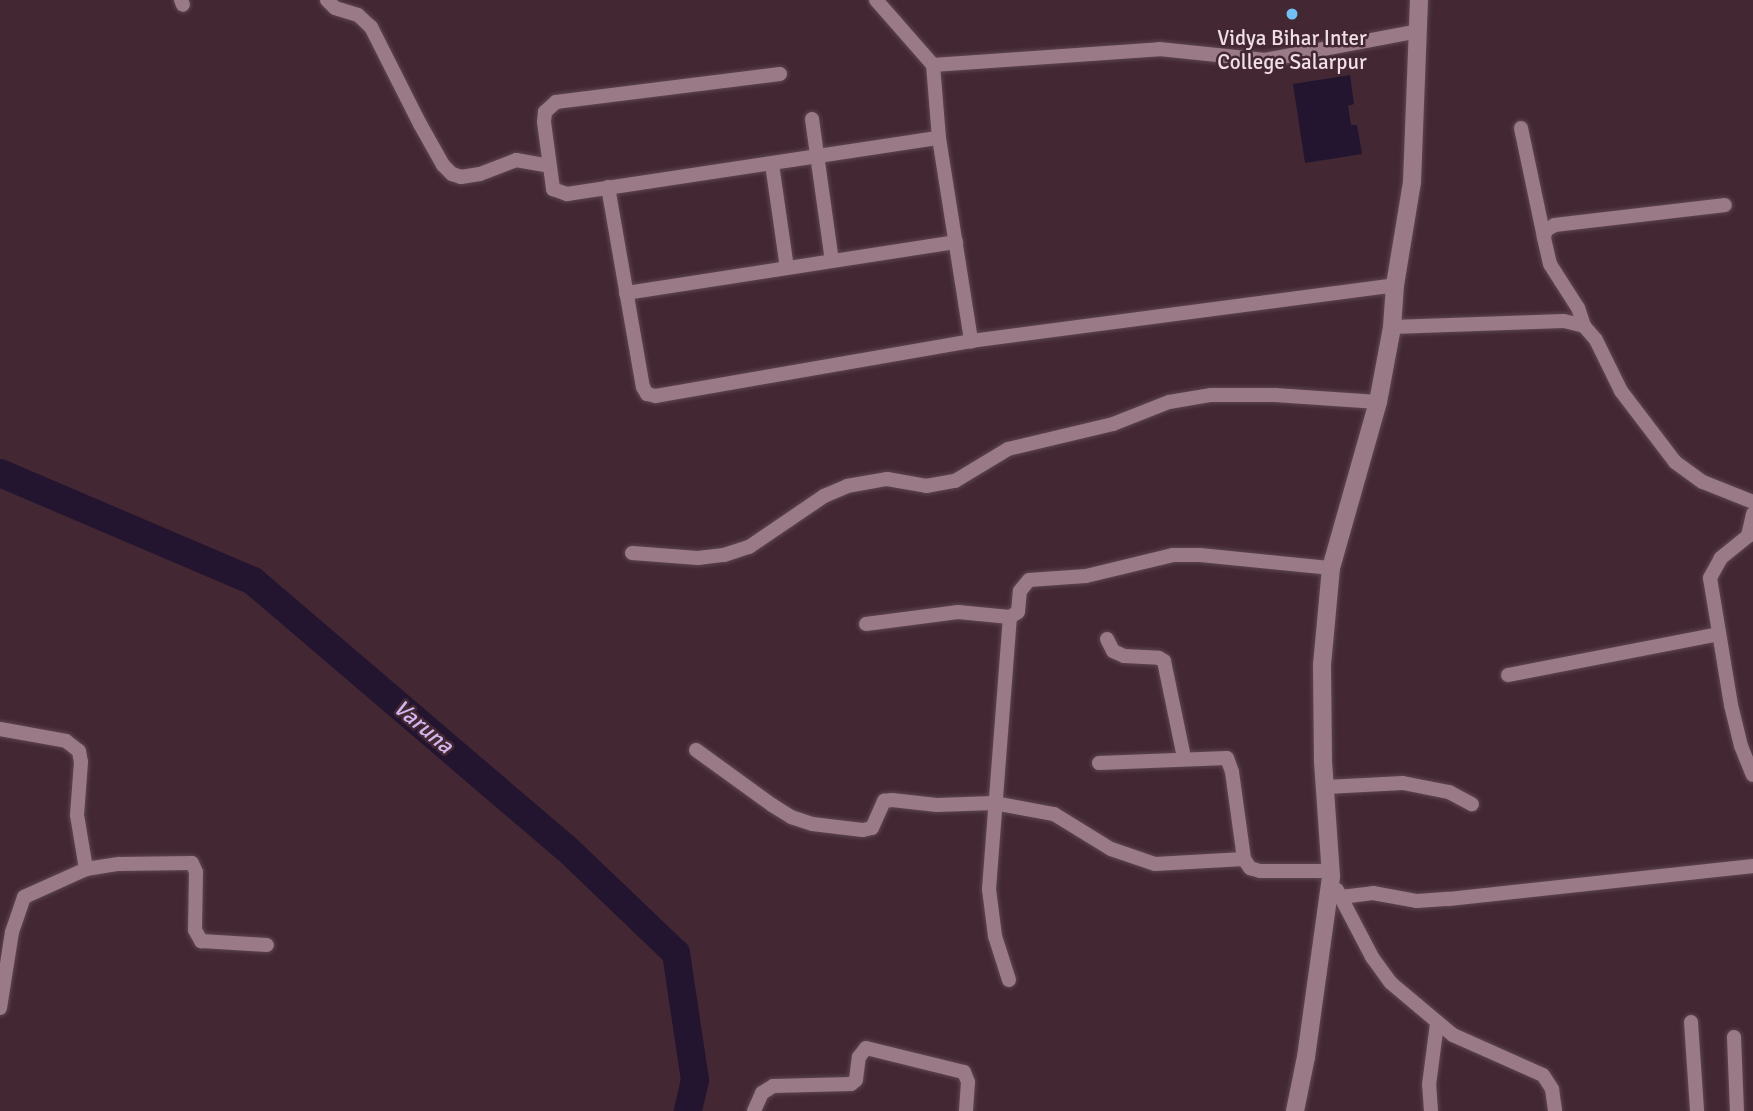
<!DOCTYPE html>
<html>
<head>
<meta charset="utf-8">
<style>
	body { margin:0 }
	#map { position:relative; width:1753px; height:1111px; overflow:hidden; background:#432833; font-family:Signika,sans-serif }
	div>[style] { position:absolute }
	.water>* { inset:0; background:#23142f }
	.river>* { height:28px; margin:-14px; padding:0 14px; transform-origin:14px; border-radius:14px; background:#23142f }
	.roads { filter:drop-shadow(0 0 2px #5d4650) drop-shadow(0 0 2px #5d4650) }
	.minor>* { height:14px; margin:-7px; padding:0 7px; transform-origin:7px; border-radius:7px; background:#9a7a86 }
	.tertiary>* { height:18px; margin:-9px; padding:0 9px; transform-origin:9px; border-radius:9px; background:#9a7a86 }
	.dots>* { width:19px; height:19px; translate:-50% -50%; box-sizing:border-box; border:4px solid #432833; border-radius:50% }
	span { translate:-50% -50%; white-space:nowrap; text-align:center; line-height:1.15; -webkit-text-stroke:5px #432833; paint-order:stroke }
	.poi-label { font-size:21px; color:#f1dfe5 }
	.water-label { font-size:23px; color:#d2b5ed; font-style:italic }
</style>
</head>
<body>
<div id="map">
	<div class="water">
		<div style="clip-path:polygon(1350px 75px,1354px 104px,1348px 106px,1351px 125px,1357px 125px,1362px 154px,1305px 163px,1293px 84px)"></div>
	</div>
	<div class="river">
		<div style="left:0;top:473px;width:275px;rotate:23.1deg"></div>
		<div style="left:253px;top:581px;width:411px;rotate:40.5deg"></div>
		<div style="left:566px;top:848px;width:152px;rotate:43.7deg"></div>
		<div style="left:676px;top:953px;width:128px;rotate:81.5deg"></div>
		<div style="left:695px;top:1080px;width:32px;rotate:103deg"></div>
	</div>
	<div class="roads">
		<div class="minor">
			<div style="left:181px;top:0;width:5px;rotate:68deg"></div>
			<div style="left:327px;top:0;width:11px;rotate:45deg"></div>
			<div style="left:335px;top:8px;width:24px;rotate:17deg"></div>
			<div style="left:358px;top:15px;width:18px;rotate:43deg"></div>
			<div style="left:371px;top:27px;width:109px;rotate:63.2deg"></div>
			<div style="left:420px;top:124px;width:47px;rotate:60.7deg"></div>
			<div style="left:443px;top:165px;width:13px;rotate:45deg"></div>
			<div style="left:452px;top:174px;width:9px;rotate:18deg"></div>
			<div style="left:461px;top:177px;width:19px;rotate:-9deg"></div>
			<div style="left:480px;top:174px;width:39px;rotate:-21deg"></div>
			<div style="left:516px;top:160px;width:34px;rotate:10deg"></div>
			<div style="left:876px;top:0;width:86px;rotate:48.8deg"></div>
			<div style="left:933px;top:65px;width:227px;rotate:-4deg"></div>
			<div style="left:1159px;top:49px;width:107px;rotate:5.9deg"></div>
			<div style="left:1265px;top:60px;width:156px;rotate:-10.7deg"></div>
			<div style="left:933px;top:65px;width:73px;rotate:85.3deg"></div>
			<div style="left:939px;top:138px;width:206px;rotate:81deg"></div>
			<div style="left:780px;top:74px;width:226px;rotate:172.9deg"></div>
			<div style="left:556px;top:102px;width:15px;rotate:138deg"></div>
			<div style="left:545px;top:112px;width:10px;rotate:96deg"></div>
			<div style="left:544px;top:122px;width:68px;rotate:82.3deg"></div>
			<div style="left:553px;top:189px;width:15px;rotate:20deg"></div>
			<div style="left:567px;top:194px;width:376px;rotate:-8.6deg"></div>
			<div style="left:812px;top:119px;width:143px;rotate:82deg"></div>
			<div style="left:1521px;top:128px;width:111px;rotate:78.1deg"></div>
			<div style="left:772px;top:164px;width:105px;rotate:81.8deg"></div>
			<div style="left:608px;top:187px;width:203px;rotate:80.1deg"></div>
			<div style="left:643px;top:387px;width:8px;rotate:60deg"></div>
			<div style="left:647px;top:394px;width:9px;rotate:13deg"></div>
			<div style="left:656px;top:396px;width:320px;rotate:-9.9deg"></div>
			<div style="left:971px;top:341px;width:428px;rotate:-7.5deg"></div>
			<div style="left:626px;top:293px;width:334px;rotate:-8.8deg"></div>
			<div style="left:1584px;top:326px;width:19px;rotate:-108deg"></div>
			<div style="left:1578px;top:308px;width:52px;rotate:-122.5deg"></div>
			<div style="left:1550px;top:264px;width:28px;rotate:-103deg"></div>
			<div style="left:1544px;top:237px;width:7px;rotate:-74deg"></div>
			<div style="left:1546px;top:230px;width:10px;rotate:-29deg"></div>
			<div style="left:1555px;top:225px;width:171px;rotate:-6.7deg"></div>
			<div style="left:1392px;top:327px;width:172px;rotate:-2deg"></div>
			<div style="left:1564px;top:321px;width:21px;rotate:14deg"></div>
			<div style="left:1584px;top:326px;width:18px;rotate:49deg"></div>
			<div style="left:1596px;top:340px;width:57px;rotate:63.9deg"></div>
			<div style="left:1621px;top:391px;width:89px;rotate:52.7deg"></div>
			<div style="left:1675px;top:462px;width:34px;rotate:36deg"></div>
			<div style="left:1703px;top:482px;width:54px;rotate:21.8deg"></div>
			<div style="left:1753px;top:514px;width:23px;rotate:103deg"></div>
			<div style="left:1748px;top:536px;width:35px;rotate:141deg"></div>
			<div style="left:1721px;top:558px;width:23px;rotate:119deg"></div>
			<div style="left:1710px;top:578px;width:129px;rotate:80.6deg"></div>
			<div style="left:1731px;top:705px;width:42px;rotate:76.3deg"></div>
			<div style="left:1741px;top:746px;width:31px;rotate:68deg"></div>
			<div style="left:632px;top:553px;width:66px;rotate:4.3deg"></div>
			<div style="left:698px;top:558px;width:26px;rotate:-7deg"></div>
			<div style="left:724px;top:555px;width:26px;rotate:-18deg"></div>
			<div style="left:749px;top:547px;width:91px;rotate:-34.2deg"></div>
			<div style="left:824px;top:496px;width:25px;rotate:-23deg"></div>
			<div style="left:847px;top:486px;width:41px;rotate:-9.9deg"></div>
			<div style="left:887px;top:479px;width:40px;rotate:10deg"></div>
			<div style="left:926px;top:486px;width:29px;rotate:-10deg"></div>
			<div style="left:955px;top:481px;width:62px;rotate:-31.1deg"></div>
			<div style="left:1008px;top:449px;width:108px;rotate:-13.4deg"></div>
			<div style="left:1113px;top:424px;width:60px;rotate:-21.4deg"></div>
			<div style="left:1169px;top:402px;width:43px;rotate:-9.5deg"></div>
			<div style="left:1211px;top:395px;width:64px"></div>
			<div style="left:1275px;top:395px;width:103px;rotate:3.9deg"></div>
			<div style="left:866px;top:624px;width:93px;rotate:-7.4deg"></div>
			<div style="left:958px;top:612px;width:52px;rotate:5.5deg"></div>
			<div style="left:1010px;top:617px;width:9px;rotate:-32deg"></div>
			<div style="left:1018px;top:612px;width:21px;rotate:-85deg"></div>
			<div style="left:1020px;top:591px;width:14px;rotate:-51deg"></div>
			<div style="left:1029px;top:580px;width:57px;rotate:-4deg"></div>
			<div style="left:1086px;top:576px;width:89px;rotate:-13.6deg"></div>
			<div style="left:1173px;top:555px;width:27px"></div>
			<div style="left:1200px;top:555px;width:132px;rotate:5.7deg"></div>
			<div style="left:1107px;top:639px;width:13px;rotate:63deg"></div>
			<div style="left:1113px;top:651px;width:12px;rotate:24deg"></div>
			<div style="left:1124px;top:656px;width:35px;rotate:3deg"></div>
			<div style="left:1159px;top:658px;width:6px;rotate:31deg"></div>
			<div style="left:1164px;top:661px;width:99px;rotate:78.3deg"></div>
			<div style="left:1508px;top:675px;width:214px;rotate:-11deg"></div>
			<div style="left:0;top:729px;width:67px;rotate:10.3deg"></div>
			<div style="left:66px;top:741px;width:16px;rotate:38deg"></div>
			<div style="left:79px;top:751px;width:11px;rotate:80deg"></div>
			<div style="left:81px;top:762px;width:53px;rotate:94.3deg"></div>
			<div style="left:77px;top:815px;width:55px;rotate:80.5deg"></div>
			<div style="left:696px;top:750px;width:94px;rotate:35.9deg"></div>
			<div style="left:772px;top:805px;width:22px;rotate:32deg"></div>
			<div style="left:791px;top:817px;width:22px;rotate:18deg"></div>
			<div style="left:812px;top:824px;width:51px;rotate:6.7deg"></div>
			<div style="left:863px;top:830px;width:9px;rotate:-13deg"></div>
			<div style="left:872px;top:828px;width:30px;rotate:-66deg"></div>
			<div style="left:884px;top:801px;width:8px;rotate:-7deg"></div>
			<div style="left:892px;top:800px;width:45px;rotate:6.3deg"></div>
			<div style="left:937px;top:805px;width:57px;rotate:-2deg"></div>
			<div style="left:994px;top:803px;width:61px;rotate:10.4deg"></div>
			<div style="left:1054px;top:814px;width:67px;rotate:31.6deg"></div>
			<div style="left:1111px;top:849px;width:46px;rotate:18.8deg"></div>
			<div style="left:1155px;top:864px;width:89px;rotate:-3.2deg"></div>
			<div style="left:1099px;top:763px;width:128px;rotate:-2.2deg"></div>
			<div style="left:1227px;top:758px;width:15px;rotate:70deg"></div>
			<div style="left:1232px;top:772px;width:88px;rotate:82.1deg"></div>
			<div style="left:1244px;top:859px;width:11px;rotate:56deg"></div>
			<div style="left:1250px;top:868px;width:10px;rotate:17deg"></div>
			<div style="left:1260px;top:871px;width:71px"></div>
			<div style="left:1326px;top:787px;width:77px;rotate:-3deg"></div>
			<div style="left:1403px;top:783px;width:47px;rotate:11.1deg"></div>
			<div style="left:1449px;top:792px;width:26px;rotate:28deg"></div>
			<div style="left:1337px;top:890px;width:76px;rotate:62.4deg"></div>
			<div style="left:1372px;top:957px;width:32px;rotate:54deg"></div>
			<div style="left:1391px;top:983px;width:81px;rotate:40deg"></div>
			<div style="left:1453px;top:1035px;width:98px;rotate:24deg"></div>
			<div style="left:1543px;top:1075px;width:17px;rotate:57deg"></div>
			<div style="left:1552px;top:1089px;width:22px;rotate:82deg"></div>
			<div style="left:1341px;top:897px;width:32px;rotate:-7deg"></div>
			<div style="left:1373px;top:893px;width:45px;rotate:10.3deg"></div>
			<div style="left:1417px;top:901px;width:32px;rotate:-4deg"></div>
			<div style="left:1449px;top:899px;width:306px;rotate:-6.2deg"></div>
			<div style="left:1009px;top:980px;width:46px;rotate:-107.7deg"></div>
			<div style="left:995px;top:936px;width:47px;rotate:-97.3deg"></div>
			<div style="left:989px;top:889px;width:273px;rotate:-85.6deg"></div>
			<div style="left:0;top:1008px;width:77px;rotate:-81deg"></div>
			<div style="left:12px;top:932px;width:37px;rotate:-71deg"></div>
			<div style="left:24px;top:897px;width:68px;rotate:-24.3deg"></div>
			<div style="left:86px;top:869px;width:33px;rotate:-9deg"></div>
			<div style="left:119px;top:864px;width:73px;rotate:-0.8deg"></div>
			<div style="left:192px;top:863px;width:10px;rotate:66deg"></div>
			<div style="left:196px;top:872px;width:58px;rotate:91deg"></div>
			<div style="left:195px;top:930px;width:13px;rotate:61deg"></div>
			<div style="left:201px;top:941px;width:66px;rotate:3.5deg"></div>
			<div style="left:1691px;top:1022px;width:89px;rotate:86.1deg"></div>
			<div style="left:1734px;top:1037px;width:74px;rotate:87.7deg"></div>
			<div style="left:754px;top:1111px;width:20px;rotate:-66deg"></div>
			<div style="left:762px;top:1093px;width:13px;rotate:-32deg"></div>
			<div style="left:773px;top:1086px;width:78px;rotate:-1.5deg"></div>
			<div style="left:851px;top:1084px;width:6px;rotate:-39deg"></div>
			<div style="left:856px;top:1080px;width:23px;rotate:-83deg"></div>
			<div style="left:859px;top:1057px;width:11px;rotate:-52deg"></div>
			<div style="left:866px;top:1048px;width:101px;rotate:13.8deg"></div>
			<div style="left:964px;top:1072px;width:11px;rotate:68deg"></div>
			<div style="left:968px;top:1082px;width:29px;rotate:94deg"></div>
			<div style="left:1431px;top:1111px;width:26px;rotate:-94deg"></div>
			<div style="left:1429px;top:1085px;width:63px;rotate:-82.6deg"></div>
		</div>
		<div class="tertiary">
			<div style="left:1295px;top:1111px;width:55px;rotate:-78.5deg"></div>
			<div style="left:1306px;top:1057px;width:183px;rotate:-82.1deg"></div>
			<div style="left:1331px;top:876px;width:115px;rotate:-94deg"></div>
			<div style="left:1323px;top:761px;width:96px;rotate:-90.6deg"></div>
			<div style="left:1322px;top:665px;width:97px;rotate:-84.7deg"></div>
			<div style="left:1331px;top:568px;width:173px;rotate:-74.2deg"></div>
			<div style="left:1378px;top:402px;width:76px;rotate:-79.4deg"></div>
			<div style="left:1392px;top:327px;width:42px;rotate:-85.9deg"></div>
			<div style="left:1395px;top:285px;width:104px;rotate:-80.6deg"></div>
			<div style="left:1412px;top:182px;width:182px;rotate:-87.8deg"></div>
		</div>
	</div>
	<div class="dots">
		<div style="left:1292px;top:14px;background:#72c1f5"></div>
	</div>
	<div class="poi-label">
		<span style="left:1292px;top:50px">Vidya Bihar Inter<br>College Salarpur</span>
	</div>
	<div class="water-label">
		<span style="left:423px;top:727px;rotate:40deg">Varuna</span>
	</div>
</div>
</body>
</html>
